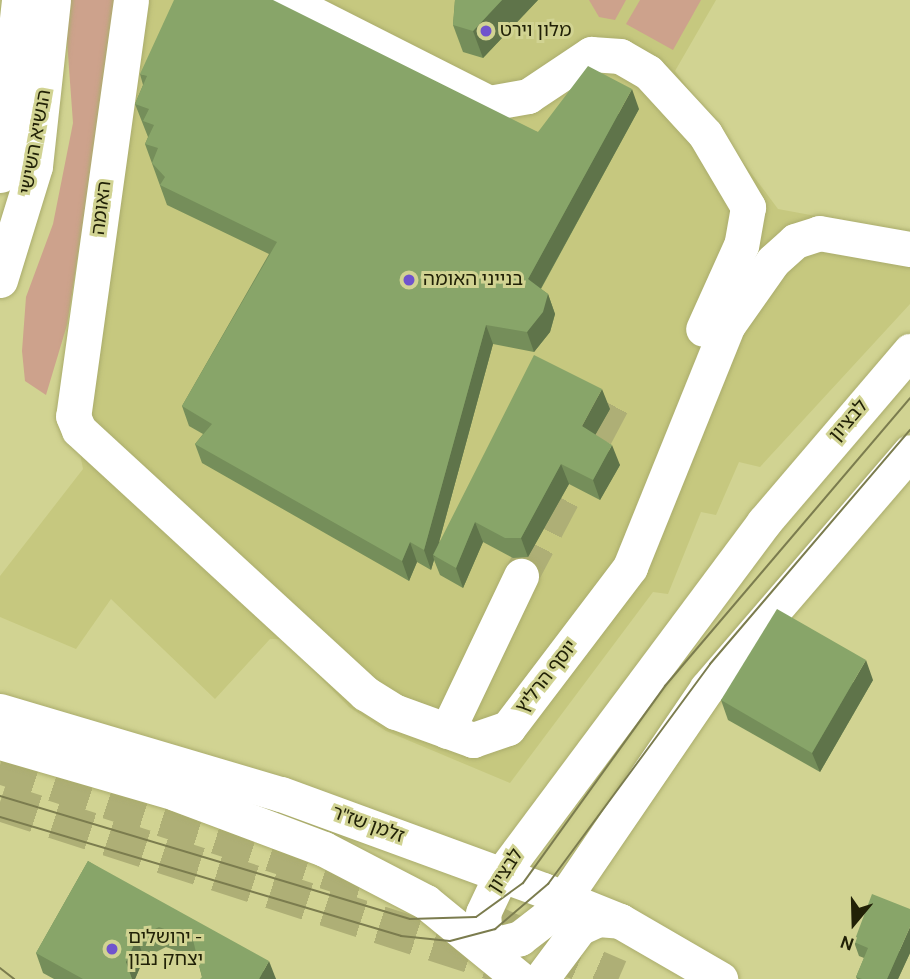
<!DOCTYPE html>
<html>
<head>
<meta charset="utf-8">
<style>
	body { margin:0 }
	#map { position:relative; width:910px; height:979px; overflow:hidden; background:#d1d392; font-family:Karla,"Noto Sans Hebrew",sans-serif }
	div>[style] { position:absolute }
	.built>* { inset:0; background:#c6c87f }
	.green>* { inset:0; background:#cda28c }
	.minor-tunnel>* { height:35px; margin-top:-17.5px; transform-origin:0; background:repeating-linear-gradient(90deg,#aeaf76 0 35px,transparent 0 53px) }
	.major-tunnel>* { height:38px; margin-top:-19px; transform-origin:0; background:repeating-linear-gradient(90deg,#aeaf76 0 38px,transparent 0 57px) }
	.roads { filter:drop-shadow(0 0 2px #aaac6c) drop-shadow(0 0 2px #aaac6c) }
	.minor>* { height:35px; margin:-17.5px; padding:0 17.5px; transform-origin:17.5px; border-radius:17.5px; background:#fff }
	.tram>* { height:2px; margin:-1px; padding:0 1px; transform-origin:1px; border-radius:1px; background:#7b7c4e }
	.wall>* { inset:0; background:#758e5a }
	.shaded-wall>* { inset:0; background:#5f744a }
	.building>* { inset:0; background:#88a569 }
	.dots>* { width:19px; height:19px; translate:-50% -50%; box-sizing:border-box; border:4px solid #d1d392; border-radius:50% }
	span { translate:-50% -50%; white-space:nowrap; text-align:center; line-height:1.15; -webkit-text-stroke:6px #d1d392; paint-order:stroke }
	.poi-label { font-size:19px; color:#212107 }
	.left { translate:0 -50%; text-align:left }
	.street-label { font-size:19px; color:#212107 }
	.north { position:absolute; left:819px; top:888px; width:70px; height:70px; -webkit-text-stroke:5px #d1d392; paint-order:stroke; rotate:199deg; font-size:19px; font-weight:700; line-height:28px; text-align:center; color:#212107 }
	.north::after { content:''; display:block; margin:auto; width:24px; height:32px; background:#212107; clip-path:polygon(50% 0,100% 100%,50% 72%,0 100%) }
</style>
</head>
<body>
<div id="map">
	<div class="built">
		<div style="clip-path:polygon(131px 0,716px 0,675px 71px,778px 209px,870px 226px,910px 256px,910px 304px,760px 467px,739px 462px,716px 515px,701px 512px,668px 594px,653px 592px,510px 783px,386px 731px,349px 707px,283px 639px,270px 639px,215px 699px,111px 599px,76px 649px,0 617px,0 576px,83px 469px,73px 416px)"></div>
	</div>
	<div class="green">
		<div style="clip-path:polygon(64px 0,114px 0,116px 13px,67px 325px,46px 395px,25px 381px,22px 351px,26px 297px,53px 224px,73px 123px)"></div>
		<div style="clip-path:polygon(589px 0,626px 0,615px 20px,599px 17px)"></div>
		<div style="clip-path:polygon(640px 0,701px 0,673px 50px,626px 24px)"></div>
	</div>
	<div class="minor-tunnel">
		<div style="left:521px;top:576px;width:197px;rotate:-62.1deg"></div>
	</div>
	<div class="major-tunnel">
		<div style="left:0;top:765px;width:397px;rotate:17.9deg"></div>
		<div style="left:0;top:802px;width:527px;rotate:17.92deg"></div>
		<div style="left:492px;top:924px;width:138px;rotate:23.4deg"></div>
	</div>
	<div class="roads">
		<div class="minor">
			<div style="left:131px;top:0;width:420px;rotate:97.9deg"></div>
			<div style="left:73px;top:416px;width:15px;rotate:67deg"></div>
			<div style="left:79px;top:430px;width:389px;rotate:42.6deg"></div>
			<div style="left:365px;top:693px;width:36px;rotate:32deg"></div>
			<div style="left:396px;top:712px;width:82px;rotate:20deg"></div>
			<div style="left:473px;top:740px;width:37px;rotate:-19deg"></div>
			<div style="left:508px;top:728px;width:202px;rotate:-52.8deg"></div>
			<div style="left:630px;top:567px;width:261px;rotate:-68deg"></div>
			<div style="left:728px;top:325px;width:78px;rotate:-54.9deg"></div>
			<div style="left:773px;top:261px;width:30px;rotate:-42deg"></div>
			<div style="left:795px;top:241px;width:25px;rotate:-18deg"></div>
			<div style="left:819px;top:233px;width:92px;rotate:10deg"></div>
			<div style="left:286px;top:0;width:228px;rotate:26.9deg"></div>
			<div style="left:489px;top:103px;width:40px;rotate:-10deg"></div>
			<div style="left:528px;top:96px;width:76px;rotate:-33.7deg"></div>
			<div style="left:591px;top:54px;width:29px;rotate:4deg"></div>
			<div style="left:620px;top:56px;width:32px;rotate:30deg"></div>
			<div style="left:648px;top:72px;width:84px;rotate:47.4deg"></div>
			<div style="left:705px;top:134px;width:85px;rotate:59.5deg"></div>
			<div style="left:748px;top:207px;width:39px;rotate:100deg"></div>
			<div style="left:741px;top:245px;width:92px;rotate:114.3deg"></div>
			<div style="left:0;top:175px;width:176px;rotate:-83.8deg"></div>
			<div style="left:0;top:280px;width:119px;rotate:-72.9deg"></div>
			<div style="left:35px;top:166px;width:167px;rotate:-83.8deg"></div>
			<div style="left:0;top:711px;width:293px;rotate:16.5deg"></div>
			<div style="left:281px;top:794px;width:279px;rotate:20.1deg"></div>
			<div style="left:543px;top:890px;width:83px;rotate:21.9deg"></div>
			<div style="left:620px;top:921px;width:116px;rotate:30.1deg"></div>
			<div style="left:447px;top:731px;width:172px;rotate:-64.5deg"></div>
			<div style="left:0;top:742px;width:182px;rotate:16.2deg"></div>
			<div style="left:175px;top:793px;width:159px;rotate:20.6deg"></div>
			<div style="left:324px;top:849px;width:115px;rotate:27.5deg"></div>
			<div style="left:426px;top:902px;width:122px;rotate:39.3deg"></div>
			<div style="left:485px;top:947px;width:34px;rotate:-93deg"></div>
			<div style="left:483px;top:913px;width:42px;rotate:-64.7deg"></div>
			<div style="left:501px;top:875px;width:440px;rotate:-53.3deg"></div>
			<div style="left:764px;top:522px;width:225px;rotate:-49.5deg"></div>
			<div style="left:485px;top:947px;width:36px;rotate:-14deg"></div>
			<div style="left:520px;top:938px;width:44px;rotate:-37.6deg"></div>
			<div style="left:555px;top:911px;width:270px;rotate:-55.7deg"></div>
			<div style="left:707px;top:688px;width:311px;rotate:-49.3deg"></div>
			<div style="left:541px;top:979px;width:64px;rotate:-53.3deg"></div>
			<div style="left:579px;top:928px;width:21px;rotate:-25deg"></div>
			<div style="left:598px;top:919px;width:22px;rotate:5deg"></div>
		</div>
	</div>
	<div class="tram">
		<div style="left:0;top:796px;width:428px;rotate:16.7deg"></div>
		<div style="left:410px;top:919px;width:66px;rotate:-1.7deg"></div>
		<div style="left:476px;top:917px;width:58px;rotate:-35.9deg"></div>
		<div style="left:523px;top:883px;width:243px;rotate:-54.2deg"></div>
		<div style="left:665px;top:686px;width:378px;rotate:-49.6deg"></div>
		<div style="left:0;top:817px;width:418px;rotate:16.5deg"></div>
		<div style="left:401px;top:936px;width:49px;rotate:5.8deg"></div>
		<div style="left:450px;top:941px;width:47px;rotate:-14.9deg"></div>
		<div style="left:495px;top:929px;width:70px;rotate:-40.3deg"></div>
		<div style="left:548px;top:884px;width:273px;rotate:-53.6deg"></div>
		<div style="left:710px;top:664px;width:308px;rotate:-49.5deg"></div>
		<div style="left:0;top:968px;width:18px;rotate:38deg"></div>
	</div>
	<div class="wall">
		<div style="clip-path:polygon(455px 0,538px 0,483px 58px,463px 52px,453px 25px)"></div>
		<div style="clip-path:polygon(140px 74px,538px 132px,639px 109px,541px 289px,548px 294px,555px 314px,550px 332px,534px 352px,493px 344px,439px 542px,610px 409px,595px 435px,620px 465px,600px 500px,569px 484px,528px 557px,513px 558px,483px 542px,463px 588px,440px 575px,434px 560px,431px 570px,417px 562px,409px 581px,202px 463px,195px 444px,203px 434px,189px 426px,182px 406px,269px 254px,167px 205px,145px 144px,148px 137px,135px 104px,143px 85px)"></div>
		<div style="clip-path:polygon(873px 680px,820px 772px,728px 720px,721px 700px)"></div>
		<div style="clip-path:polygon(88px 861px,276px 979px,202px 977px,197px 958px,166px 947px,144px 958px,135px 979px,54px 979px,43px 973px,36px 953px)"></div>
		<div style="clip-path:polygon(854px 942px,910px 953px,898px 979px,857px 979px,856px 977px,864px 958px,859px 956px)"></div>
	</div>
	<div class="shaded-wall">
		<div style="clip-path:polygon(502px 0,538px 0,483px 58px,473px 31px)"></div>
		<div style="clip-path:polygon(632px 89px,639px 109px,535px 299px,528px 279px)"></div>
		<div style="clip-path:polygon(548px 294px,555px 314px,550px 332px,534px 352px,527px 332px)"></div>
		<div style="clip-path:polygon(486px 325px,493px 344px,435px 557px,433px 555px,434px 560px,431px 570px,424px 550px)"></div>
		<div style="clip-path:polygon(602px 389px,610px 409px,589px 446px,582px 426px)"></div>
		<div style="clip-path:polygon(612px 445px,620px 465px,600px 500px,593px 480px)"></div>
		<div style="clip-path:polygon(561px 464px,569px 484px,528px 557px,521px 538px)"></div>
		<div style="clip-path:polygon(475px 522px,483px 542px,463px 588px,456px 568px)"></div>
		<div style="clip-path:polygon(410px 542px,417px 562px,409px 581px,402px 561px)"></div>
		<div style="clip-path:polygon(866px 660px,873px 680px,820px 772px,812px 753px)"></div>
		<div style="clip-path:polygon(910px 927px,910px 953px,898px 979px,887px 979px)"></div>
		<div style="clip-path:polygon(137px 938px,144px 958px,135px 979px,132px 979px,126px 962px)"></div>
		<div style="clip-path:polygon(269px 961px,276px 979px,259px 979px)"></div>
	</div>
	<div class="building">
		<div style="clip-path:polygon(174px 0,273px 0,538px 132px,588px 66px,632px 89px,528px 279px,548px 294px,543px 312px,527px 332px,486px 325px,424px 550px,410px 542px,402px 561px,195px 444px,212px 424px,182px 406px,277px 242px,160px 185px,165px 177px,152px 163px,158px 148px,145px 144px,154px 125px,143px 121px,149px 109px,135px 104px,147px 76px,140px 74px)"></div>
		<div style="clip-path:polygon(455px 0,502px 0,473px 31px,453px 25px)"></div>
		<div style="clip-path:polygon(534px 355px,602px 389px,582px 426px,612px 445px,593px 480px,561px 464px,521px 538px,505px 538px,475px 522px,456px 568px,433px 555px)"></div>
		<div style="clip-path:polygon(777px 609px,866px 660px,812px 753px,721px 700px)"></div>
		<div style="clip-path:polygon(88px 861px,269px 961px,259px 979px,200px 979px,202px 977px,193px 940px,159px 927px,137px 938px,126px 962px,132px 979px,83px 979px,36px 953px)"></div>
		<div style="clip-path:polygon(872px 894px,910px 909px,910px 927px,887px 979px,862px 979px,856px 977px,868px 948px,854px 942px)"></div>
	</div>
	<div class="dots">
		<div style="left:486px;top:31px;background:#7054cd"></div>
		<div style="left:409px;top:280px;background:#7054cd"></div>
		<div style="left:112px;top:949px;background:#7054cd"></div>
	</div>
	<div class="poi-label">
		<span class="left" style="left:500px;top:31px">מלון וירט</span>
		<span class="left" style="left:423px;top:280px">בנייני האומה</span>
		<span class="left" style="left:128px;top:949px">ירושלים -<br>יצחק נבון</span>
	</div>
	<div class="street-label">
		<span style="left:36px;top:142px;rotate:-80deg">הנשיא השישי</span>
		<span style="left:102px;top:208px;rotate:-83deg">האומה</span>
		<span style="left:849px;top:421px;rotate:-49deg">לבציון</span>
		<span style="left:547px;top:677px;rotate:-52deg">יוסף הרליץ</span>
		<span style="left:368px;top:825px;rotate:20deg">זלמן שז"ר</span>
		<span style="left:506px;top:871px;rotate:-57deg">לבציון</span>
	</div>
	<div class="north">N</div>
</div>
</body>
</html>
